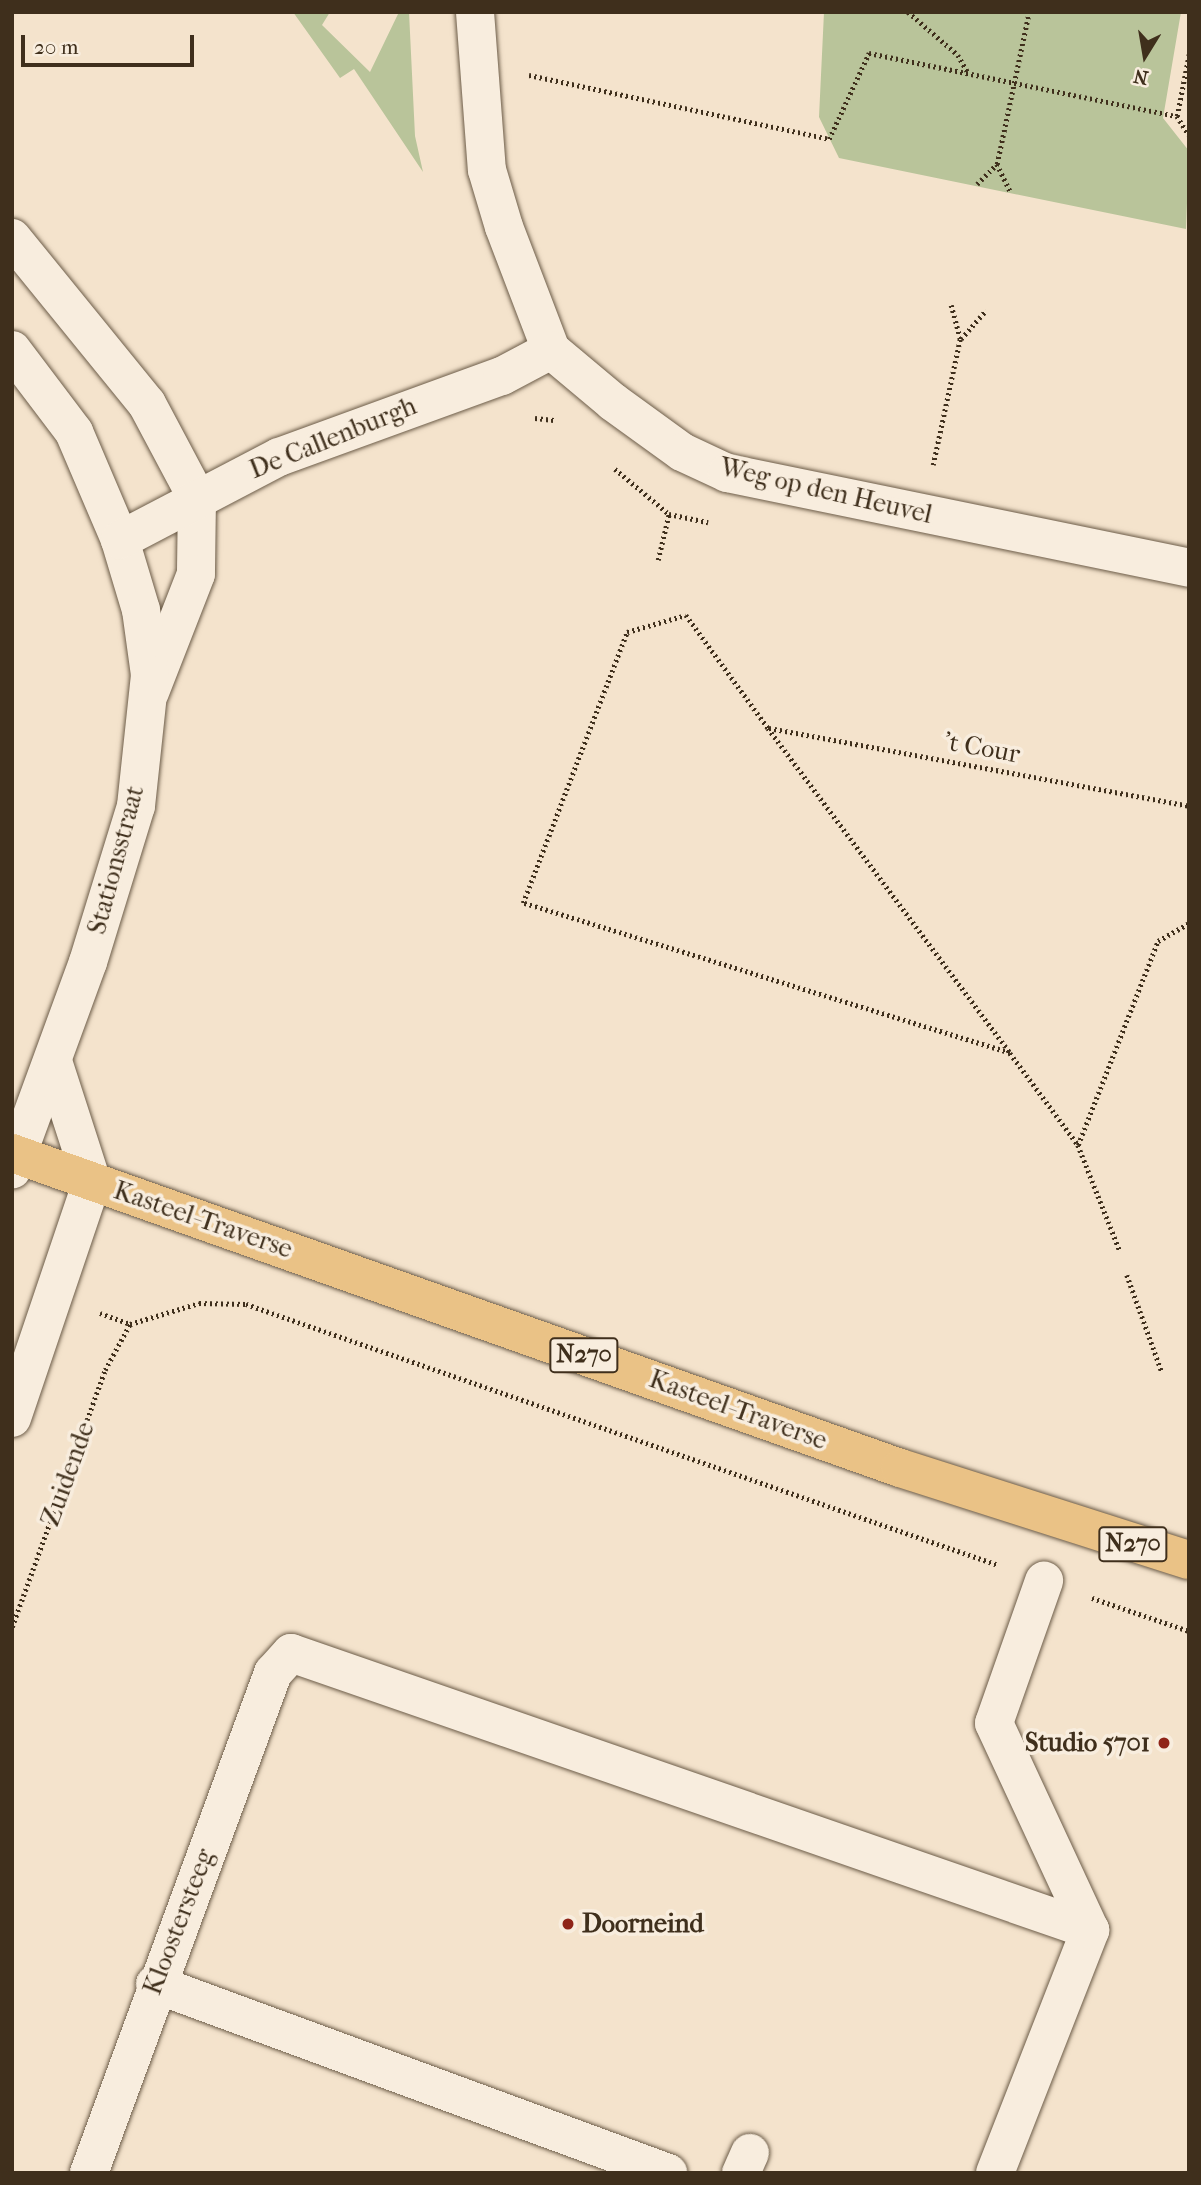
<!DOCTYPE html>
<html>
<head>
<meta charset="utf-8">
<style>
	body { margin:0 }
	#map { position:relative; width:1201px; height:2185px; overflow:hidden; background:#f4e3cc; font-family:"IM FELL French Canon",serif }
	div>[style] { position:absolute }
	.green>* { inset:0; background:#b9c49a }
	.path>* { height:4.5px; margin-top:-2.25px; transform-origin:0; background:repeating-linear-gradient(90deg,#3f2f1c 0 2px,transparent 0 5.5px) }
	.roads { filter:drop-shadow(0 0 2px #6c5c48) drop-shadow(0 0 2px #6c5c48) }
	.minor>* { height:38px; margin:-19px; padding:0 19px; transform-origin:19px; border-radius:19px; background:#f8edde }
	.major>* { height:38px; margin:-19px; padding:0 19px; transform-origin:19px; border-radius:19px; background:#eac286 }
	.dots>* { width:19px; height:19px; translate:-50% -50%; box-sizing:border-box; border:4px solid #f8edde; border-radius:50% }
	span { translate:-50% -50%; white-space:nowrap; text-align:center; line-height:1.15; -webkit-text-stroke:7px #f8edde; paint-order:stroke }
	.shield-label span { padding:2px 5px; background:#f8edde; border:2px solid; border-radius:5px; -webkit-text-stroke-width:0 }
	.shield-label { font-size:24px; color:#3f2f1c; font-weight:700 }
	.street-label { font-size:26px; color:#3f2f1c }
	.poi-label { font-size:26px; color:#3f2f1c; font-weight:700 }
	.right { translate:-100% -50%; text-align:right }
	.left { translate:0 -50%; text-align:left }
	.frame { position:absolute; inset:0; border:14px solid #3f2f1c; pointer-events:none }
	.north { position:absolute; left:1110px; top:21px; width:70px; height:70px; -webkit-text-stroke:5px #f8edde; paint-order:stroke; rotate:191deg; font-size:19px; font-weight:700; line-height:28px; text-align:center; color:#3f2f1c }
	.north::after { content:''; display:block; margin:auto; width:24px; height:32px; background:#3f2f1c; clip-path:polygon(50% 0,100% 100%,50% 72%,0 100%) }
	.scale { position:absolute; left:21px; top:35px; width:173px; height:32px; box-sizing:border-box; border:4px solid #3f2f1c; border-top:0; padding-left:9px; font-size:21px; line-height:24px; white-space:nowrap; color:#3f2f1c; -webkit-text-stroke:5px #f8edde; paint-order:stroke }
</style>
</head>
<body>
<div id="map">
	<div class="green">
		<div style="clip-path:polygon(293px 12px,330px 12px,322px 25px,370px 72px,399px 12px,409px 12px,415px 136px,423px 172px,354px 69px,340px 78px)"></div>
		<div style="clip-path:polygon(824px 12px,1181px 12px,1163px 118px,1189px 151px,1186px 229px,839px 158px,819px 117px)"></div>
	</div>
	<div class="path">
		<div style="left:908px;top:12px;width:66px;rotate:40.7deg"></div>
		<div style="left:958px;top:55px;width:20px;rotate:60deg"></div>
		<div style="left:529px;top:75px;width:307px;rotate:12deg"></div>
		<div style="left:829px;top:139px;width:95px;rotate:-65.1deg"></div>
		<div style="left:869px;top:53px;width:314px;rotate:11.6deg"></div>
		<div style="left:1177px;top:116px;width:22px;rotate:58deg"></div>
		<div style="left:1177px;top:116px;width:63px;rotate:-79deg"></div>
		<div style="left:997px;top:164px;width:30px;rotate:64deg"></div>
		<div style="left:977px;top:184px;width:28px;rotate:-45deg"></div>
		<div style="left:997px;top:164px;width:155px;rotate:-78.1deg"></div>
		<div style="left:961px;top:339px;width:38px;rotate:-49deg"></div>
		<div style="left:535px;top:418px;width:19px;rotate:6deg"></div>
		<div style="left:933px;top:465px;width:129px;rotate:-77.9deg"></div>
		<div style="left:960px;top:339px;width:35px;rotate:-105deg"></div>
		<div style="left:615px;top:469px;width:70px;rotate:39.8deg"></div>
		<div style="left:669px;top:514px;width:40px;rotate:12deg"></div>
		<div style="left:658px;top:560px;width:47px;rotate:-76.6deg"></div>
		<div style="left:769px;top:728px;width:427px;rotate:10.5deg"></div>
		<div style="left:1010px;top:1053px;width:510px;rotate:-162.88deg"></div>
		<div style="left:523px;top:903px;width:290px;rotate:-69deg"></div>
		<div style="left:627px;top:632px;width:61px;rotate:-16.1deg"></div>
		<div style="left:686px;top:615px;width:140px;rotate:54deg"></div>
		<div style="left:768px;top:728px;width:405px;rotate:53.3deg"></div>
		<div style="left:1010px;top:1053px;width:114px;rotate:53.5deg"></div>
		<div style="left:1078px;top:1145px;width:219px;rotate:-68.6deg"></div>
		<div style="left:1158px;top:941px;width:36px;rotate:-30deg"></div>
		<div style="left:1078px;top:1145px;width:114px;rotate:68.4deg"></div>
		<div style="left:1127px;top:1275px;width:103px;rotate:70.2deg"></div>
		<div style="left:100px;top:1313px;width:32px;rotate:20deg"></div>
		<div style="left:130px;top:1324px;width:72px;rotate:-16.9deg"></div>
		<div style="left:199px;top:1303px;width:47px;rotate:1.2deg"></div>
		<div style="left:246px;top:1304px;width:796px;rotate:19.14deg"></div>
		<div style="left:1092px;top:1598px;width:102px;rotate:18.8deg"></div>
		<div style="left:12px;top:1627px;width:273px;rotate:-70.1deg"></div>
		<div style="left:105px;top:1370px;width:52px;rotate:-61.5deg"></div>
	</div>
	<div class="roads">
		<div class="minor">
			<div style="left:475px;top:12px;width:158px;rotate:85.7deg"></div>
			<div style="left:487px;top:170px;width:59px;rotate:73.4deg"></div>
			<div style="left:504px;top:227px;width:132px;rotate:69.1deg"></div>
			<div style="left:551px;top:350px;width:81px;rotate:40deg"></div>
			<div style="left:613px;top:402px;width:85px;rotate:35.9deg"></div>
			<div style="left:682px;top:452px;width:50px;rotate:25deg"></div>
			<div style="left:727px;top:473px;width:472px;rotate:11.6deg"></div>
			<div style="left:12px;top:238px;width:214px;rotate:50.9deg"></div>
			<div style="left:147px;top:404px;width:106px;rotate:62deg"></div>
			<div style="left:197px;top:498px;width:76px;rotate:90.8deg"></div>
			<div style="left:196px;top:574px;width:127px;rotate:111.3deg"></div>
			<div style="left:12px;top:350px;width:103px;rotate:52.9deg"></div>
			<div style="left:74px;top:432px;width:117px;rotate:66.9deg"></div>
			<div style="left:120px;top:540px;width:73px;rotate:73.3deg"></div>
			<div style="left:141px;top:610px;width:66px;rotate:82.1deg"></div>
			<div style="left:150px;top:675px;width:132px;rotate:96.1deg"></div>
			<div style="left:136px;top:806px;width:163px;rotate:107.1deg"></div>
			<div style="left:88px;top:962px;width:221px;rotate:110.1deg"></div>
			<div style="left:120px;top:540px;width:179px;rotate:-27.6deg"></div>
			<div style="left:279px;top:457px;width:237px;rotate:-20deg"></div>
			<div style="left:502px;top:376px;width:55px;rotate:-28deg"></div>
			<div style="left:12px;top:1418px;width:249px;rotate:-71.3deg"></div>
			<div style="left:92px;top:1182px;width:127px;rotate:-107.9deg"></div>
			<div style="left:155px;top:1984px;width:547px;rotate:20.22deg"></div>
			<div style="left:89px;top:2173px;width:533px;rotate:-69.8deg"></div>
			<div style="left:273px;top:1673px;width:27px;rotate:-48deg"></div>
			<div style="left:291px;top:1653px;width:846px;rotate:19.12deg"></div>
			<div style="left:741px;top:2173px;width:22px;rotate:-66deg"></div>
			<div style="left:995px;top:2173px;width:261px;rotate:-68.6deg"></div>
			<div style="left:1090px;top:1930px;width:228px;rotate:-114.9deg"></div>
			<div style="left:994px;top:1723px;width:151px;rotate:-70.6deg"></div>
		</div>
		<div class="major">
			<div style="left:12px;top:1153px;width:942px;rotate:19.53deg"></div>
			<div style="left:900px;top:1468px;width:303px;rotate:17.7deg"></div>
		</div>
	</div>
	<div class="dots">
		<div style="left:1164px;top:1743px;background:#8f2418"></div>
		<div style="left:568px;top:1924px;background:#8f2418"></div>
	</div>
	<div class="shield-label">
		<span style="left:584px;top:1355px">N270</span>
		<span style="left:1133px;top:1544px">N270</span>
	</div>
	<div class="street-label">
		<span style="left:333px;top:438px;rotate:-22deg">De Callenburgh</span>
		<span style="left:826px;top:491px;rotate:13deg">Weg op den Heuvel</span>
		<span style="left:982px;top:748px;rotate:10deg">'t Cour</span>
		<span style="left:116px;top:860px;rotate:-75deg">Stationsstraat</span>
		<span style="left:203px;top:1220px;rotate:19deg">Kasteel-Traverse</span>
		<span style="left:738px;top:1410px;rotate:20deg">Kasteel-Traverse</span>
		<span style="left:68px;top:1474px;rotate:-70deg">Zuidende</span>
		<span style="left:179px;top:1922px;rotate:-69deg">Kloostersteeg</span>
	</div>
	<div class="poi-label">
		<span class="right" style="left:1150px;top:1743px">Studio 5701</span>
		<span class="left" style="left:582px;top:1924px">Doorneind</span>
	</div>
	<div class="frame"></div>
	<div class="north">N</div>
	<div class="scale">20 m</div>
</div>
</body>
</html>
